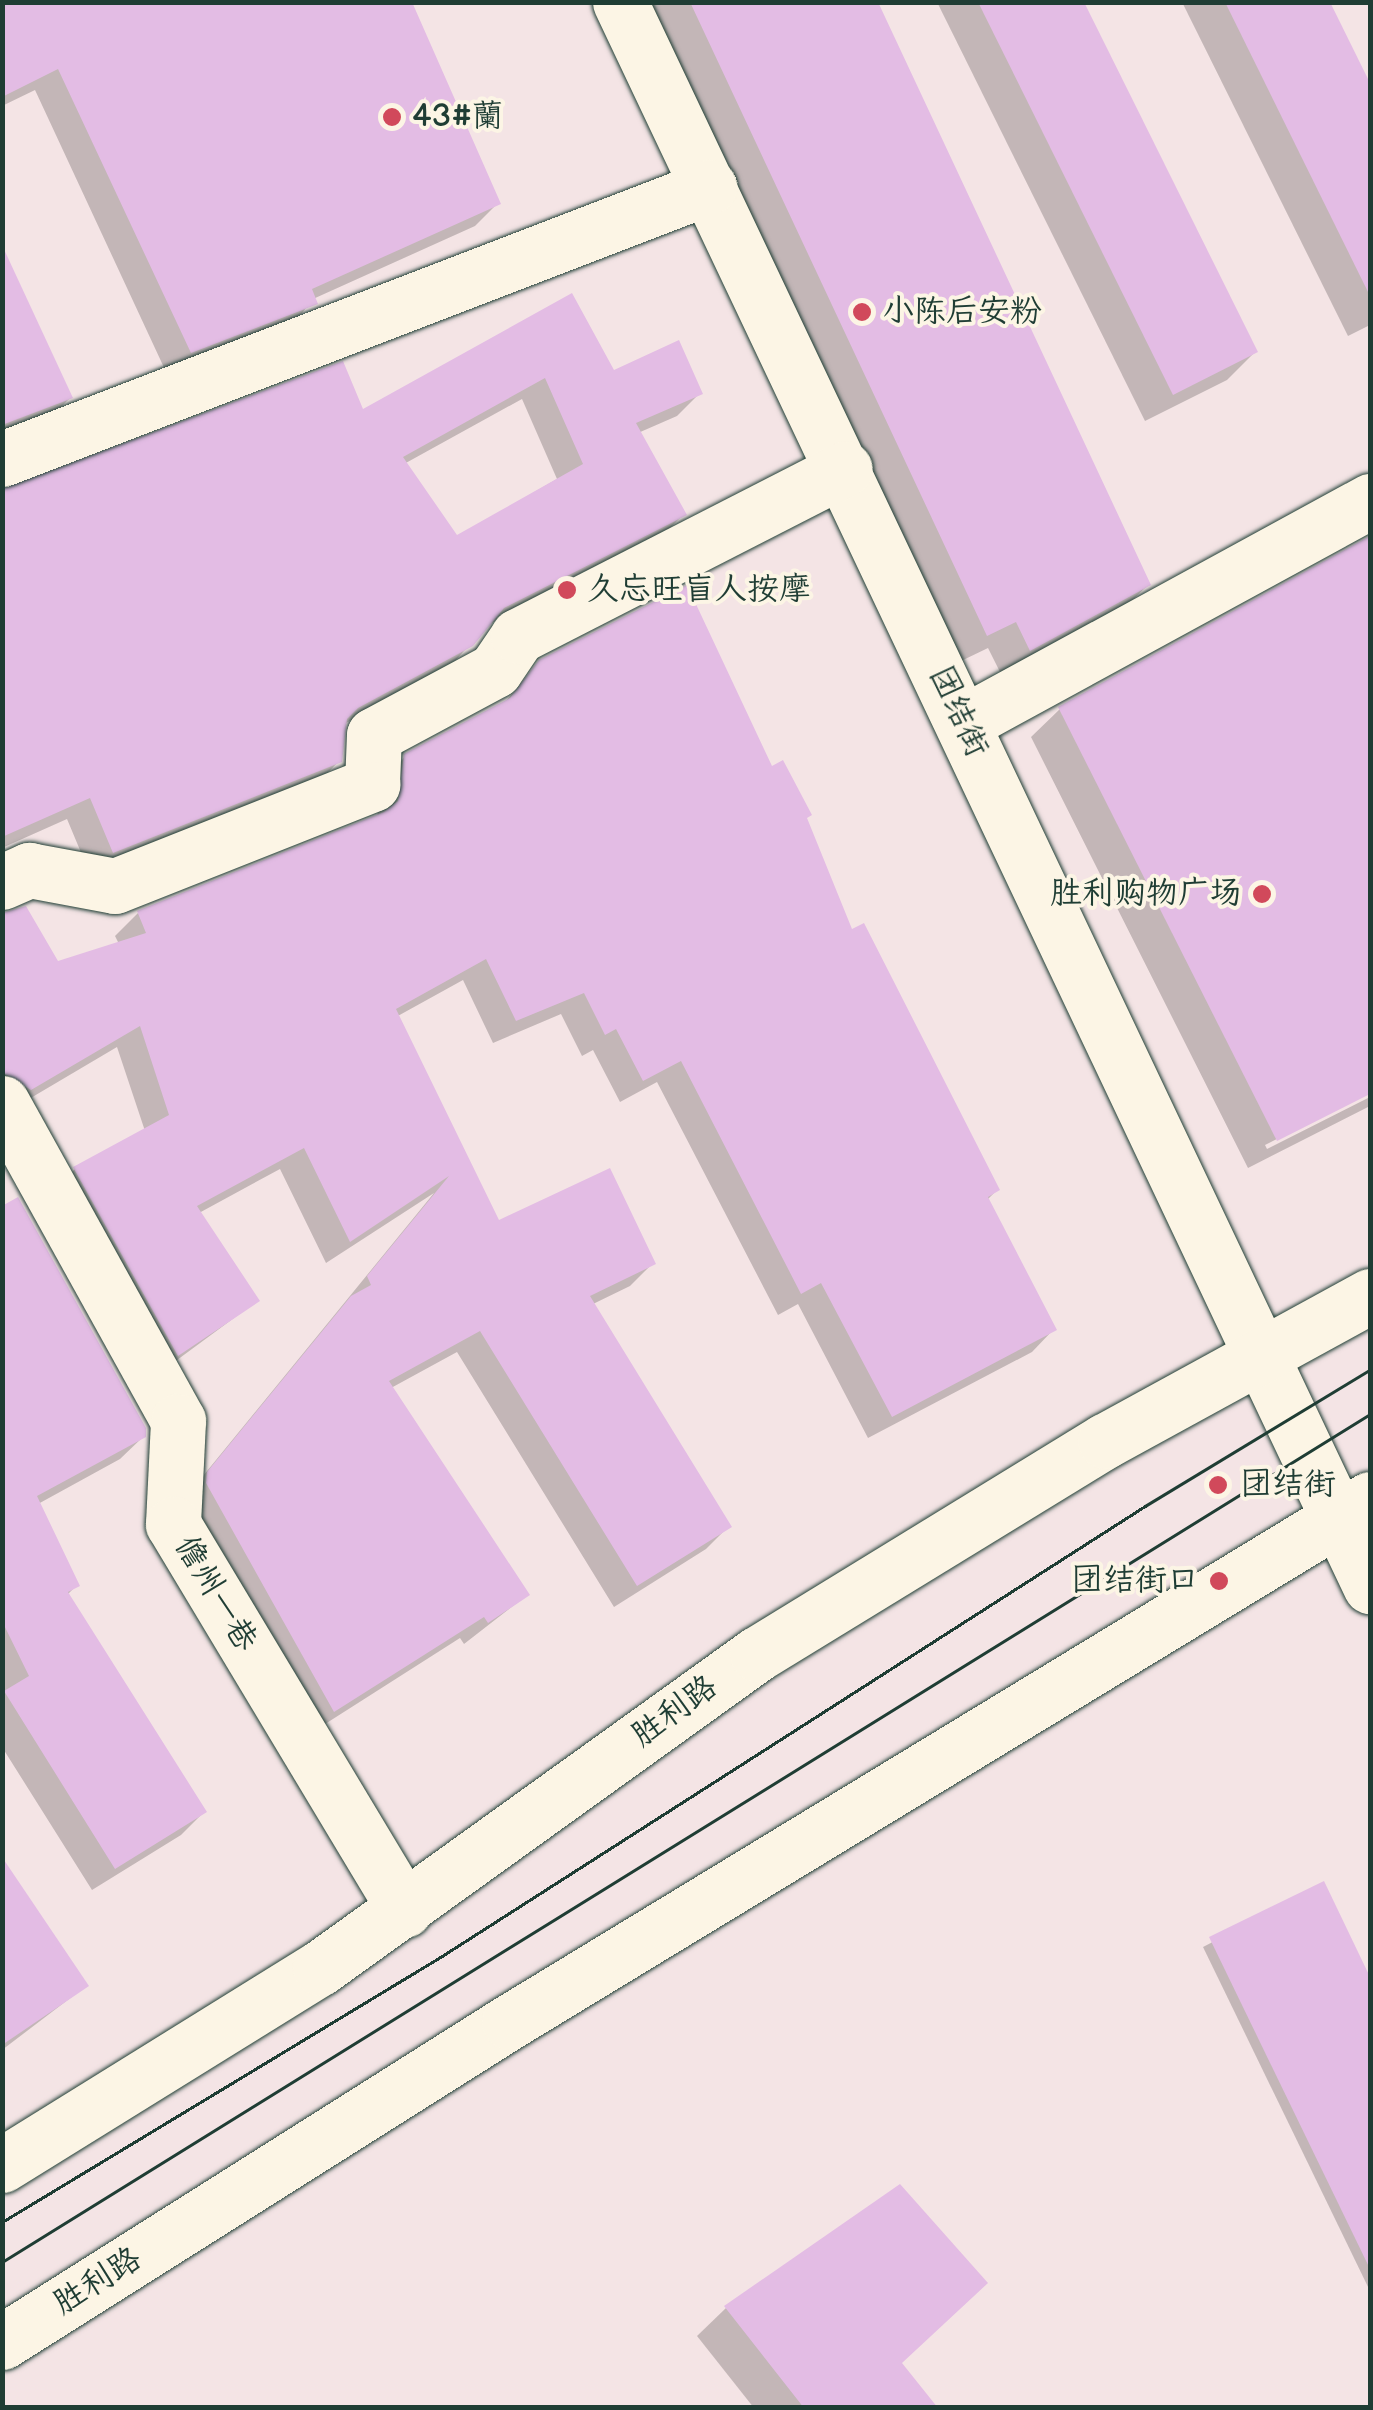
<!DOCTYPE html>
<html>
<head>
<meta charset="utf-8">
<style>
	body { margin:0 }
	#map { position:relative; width:1373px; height:2410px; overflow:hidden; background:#f4e4e5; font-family:"Balsamiq Sans","LXGW WenKai TC",sans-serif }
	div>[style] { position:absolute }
	.shadow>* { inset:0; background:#0003 }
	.building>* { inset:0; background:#e3bce4 }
	.roads { filter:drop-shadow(0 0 2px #1f3d34) drop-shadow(0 0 2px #1f3d34) }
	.minor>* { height:55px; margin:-27.5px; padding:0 27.5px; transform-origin:27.5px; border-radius:27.5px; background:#fcf5e5 }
	.major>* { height:55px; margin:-27.5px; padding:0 27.5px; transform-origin:27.5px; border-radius:27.5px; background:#fcf5e5 }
	.tram>* { height:2.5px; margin:-1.25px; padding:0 1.25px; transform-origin:1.25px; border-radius:1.25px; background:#1f3d34 }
	.dots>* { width:28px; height:28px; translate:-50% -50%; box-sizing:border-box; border:5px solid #fcf5e5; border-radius:50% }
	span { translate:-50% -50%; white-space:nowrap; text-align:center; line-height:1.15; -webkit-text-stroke:8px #fcf5e5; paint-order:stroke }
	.poi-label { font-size:32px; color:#1f3d34 }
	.left { translate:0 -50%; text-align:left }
	.right { translate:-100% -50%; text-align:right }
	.street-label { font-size:32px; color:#1f3d34 }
	.frame { position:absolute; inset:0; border:5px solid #1f3d34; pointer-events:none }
</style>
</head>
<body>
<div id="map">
	<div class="shadow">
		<div style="clip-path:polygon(2px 2px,498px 203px,475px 226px,313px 299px,292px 326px,167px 374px,35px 90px,2px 106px)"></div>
		<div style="clip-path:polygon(650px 2px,875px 2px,1148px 585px,1120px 612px,1002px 676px,988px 648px,959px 662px)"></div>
		<div style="clip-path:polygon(937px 2px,1081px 2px,1255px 352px,1227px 380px,1145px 421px)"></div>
		<div style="clip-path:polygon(1182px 2px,1328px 2px,1370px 89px,1370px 325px,1348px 336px)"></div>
		<div style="clip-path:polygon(2px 251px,70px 398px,48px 420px,2px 440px)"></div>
		<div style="clip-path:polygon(evenodd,571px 297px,612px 373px,700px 393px,677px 416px,638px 433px,684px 514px,661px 537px,486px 626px,448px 669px,344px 724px,339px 761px,316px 785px,90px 874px,67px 819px,2px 848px,2px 492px,362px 412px,571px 297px,522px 399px,557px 479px,456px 538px,404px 464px,522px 399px)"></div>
		<div style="clip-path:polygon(1370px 539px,1370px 1091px,1265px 1145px,1267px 1149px,1370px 1097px,1370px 1106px,1248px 1168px,1031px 737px,1060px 709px)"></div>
		<div style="clip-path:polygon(541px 662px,771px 770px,804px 819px,850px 933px,997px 1190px,987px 1200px,1054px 1329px,1032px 1352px,868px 1438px,798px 1304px,778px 1315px,657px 1082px,620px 1102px,593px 1050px,582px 1056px,561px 1014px,493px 1043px,463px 980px,396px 1017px,498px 1224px,653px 1263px,630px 1286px,593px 1304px,729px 1526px,706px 1549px,614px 1607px,457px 1352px,391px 1388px,527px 1595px,464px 1644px,460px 1638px,311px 1733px,185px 1498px,434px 1193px,326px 1263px,280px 1169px,199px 1213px,257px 1301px,154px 1377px,52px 1192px,75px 1169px,145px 1131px,117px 1047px,7px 1112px,2px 1107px,2px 914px,57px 964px,119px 944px,115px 936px,138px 913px,377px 818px,382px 780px,406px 756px,503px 704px)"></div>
		<div style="clip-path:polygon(2px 1419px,144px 1436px,120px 1459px,38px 1504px,77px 1585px,67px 1595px,204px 1812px,181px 1835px,92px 1890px,2px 1747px)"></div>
		<div style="clip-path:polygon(2px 1861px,86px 1986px,2px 2050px)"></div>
		<div style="clip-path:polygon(1323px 1885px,1370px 1982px,1370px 2291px,1203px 1947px)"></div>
		<div style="clip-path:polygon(726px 2308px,899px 2364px,934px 2408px,754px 2408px,697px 2336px)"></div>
	</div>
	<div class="building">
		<div style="clip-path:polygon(2px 2px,412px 2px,501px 204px,312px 289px,318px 304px,191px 353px,58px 69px,2px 97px)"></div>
		<div style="clip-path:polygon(690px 2px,878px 2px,1151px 585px,1030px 651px,1016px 622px,987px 636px)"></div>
		<div style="clip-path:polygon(978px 2px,1084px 2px,1258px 352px,1173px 395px)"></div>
		<div style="clip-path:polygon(1225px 2px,1330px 2px,1370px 83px,1370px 296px)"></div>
		<div style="clip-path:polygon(2px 245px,73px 398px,2px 425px)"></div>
		<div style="clip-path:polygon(evenodd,572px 293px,614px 370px,679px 340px,703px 394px,636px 423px,687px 515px,504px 608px,473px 646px,358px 708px,347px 719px,342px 762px,113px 853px,90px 798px,2px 837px,2px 489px,343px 361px,363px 409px,572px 293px,545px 378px,583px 464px,457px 535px,403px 457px,545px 378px)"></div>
		<div style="clip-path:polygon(1370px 536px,1370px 1094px,1277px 1141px,1058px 707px)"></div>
		<div style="clip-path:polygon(687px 585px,772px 766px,783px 760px,812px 815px,807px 818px,852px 929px,864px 923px,1000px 1190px,988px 1197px,1057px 1330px,892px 1417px,821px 1283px,801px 1294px,681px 1061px,643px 1081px,616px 1029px,605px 1035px,584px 993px,516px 1021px,486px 959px,396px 1009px,499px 1220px,610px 1168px,656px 1264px,590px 1296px,732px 1527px,637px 1586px,480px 1331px,389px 1381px,530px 1595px,488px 1623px,484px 1617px,334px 1712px,206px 1483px,207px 1472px,351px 1296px,371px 1285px,367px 1276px,449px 1176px,350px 1242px,304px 1148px,197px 1206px,260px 1301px,178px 1356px,73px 1167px,169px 1115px,140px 1026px,31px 1090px,2px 1072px,2px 913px,26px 906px,58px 961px,146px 933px,137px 911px,384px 812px,398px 801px,404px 754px,510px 698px,539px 660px)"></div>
		<div style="clip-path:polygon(18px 1197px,146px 1428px,146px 1437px,37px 1496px,80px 1586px,68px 1592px,207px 1812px,115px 1869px,4px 1691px,29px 1676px,2px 1621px,2px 1206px)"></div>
		<div style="clip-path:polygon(2px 1857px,89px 1986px,2px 2045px)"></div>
		<div style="clip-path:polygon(1324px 1881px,1370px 1977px,1370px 2269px,1209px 1937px)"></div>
		<div style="clip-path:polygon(900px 2184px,988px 2283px,902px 2363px,938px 2408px,804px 2408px,724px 2306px)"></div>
	</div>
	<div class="roads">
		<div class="minor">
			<div style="left:620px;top:2px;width:1753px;rotate:64.66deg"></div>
			<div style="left:2px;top:459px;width:758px;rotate:-21.04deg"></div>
			<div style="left:963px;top:723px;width:464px;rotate:-28.6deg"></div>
			<div style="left:2px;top:882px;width:30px;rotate:-24deg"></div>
			<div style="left:29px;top:870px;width:87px;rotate:10.5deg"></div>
			<div style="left:115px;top:886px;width:277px;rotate:-21.6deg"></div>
			<div style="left:372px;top:784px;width:49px;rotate:-87.7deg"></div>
			<div style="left:374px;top:735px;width:137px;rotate:-28.2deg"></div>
			<div style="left:495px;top:670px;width:41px;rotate:-55.9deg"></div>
			<div style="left:518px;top:636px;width:367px;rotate:-27.1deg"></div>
			<div style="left:2px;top:1103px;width:363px;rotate:61deg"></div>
			<div style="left:178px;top:1421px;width:103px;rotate:92.8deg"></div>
			<div style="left:173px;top:1524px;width:450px;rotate:59deg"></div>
		</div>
		<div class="major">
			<div style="left:2px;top:2165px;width:374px;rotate:-31.8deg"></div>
			<div style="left:320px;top:1968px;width:538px;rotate:-35.7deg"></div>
			<div style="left:757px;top:1654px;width:408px;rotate:-31.5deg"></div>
			<div style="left:1105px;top:1441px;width:302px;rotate:-28.7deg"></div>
			<div style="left:2px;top:2342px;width:600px;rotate:-32.26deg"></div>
			<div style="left:509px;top:2022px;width:1007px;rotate:-31.28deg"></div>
		</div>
	</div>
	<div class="tram">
		<div style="left:2px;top:2222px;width:514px;rotate:-31.15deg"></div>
		<div style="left:442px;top:1956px;width:835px;rotate:-32.62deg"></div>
		<div style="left:1145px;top:1506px;width:263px;rotate:-31.2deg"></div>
		<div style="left:2px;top:2262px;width:1610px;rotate:-31.79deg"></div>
	</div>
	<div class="dots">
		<div style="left:392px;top:117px;background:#d1495b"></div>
		<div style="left:862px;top:312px;background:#d1495b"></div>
		<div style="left:567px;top:590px;background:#d1495b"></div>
		<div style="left:1262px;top:894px;background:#d1495b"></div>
		<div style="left:1218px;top:1485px;background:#d1495b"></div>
		<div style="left:1219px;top:1581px;background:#d1495b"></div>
	</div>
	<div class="poi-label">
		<span class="left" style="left:412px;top:117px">43#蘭</span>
		<span class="left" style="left:882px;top:312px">小陈后安粉</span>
		<span class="left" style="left:587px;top:590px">久忘旺盲人按摩</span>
		<span class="right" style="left:1242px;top:894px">胜利购物广场</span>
		<span class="left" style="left:1240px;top:1485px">团结街</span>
		<span class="right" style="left:1199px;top:1581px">团结街口</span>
	</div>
	<div class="street-label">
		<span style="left:958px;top:712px;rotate:65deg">团结街</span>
		<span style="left:215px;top:1594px;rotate:59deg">儋州一巷</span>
		<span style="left:675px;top:1712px;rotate:-36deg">胜利路</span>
		<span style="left:98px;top:2282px;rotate:-32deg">胜利路</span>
	</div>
	<div class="frame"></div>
</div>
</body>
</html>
